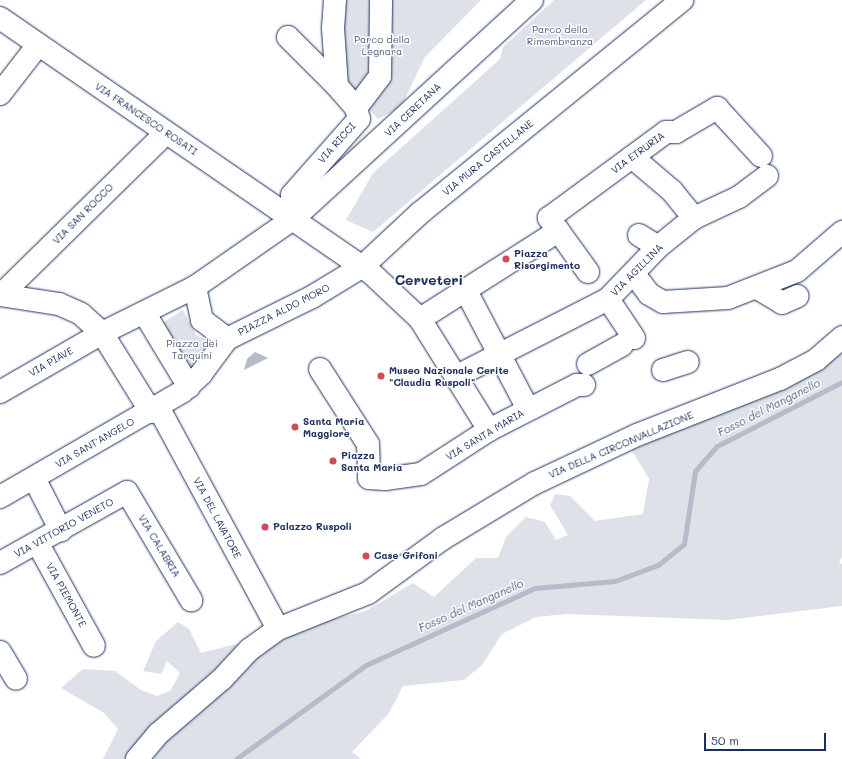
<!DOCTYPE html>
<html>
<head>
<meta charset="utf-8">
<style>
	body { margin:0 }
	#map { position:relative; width:842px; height:759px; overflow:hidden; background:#fff; font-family:Mali,sans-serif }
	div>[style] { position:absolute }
	.green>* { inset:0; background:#dee1e7 }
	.water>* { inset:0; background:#b5bbca }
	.stream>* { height:5px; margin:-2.5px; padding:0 2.5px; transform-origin:2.5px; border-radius:2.5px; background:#b5bbca }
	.roads { filter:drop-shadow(0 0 1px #1b2f5e) drop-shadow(0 0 1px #1b2f5e) }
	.minor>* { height:22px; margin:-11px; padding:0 11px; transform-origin:11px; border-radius:11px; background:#fff }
	.dots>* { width:11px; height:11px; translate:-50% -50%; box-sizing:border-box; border:2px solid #fff; border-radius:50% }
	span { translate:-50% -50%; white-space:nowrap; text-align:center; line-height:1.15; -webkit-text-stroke:3px #fff; paint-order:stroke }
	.park-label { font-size:10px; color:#4c5c80 }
	.street-label { font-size:10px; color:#1b2f5e }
	.poi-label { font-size:10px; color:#1b2f5e; font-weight:700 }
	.left { translate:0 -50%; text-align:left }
	.water-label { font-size:11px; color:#49597e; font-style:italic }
	.district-label { font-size:14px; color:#1b2f5e; font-weight:700 }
	.scale { position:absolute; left:704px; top:733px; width:122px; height:18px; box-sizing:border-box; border:2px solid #1b2f5e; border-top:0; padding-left:5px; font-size:12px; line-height:14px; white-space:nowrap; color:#1b2f5e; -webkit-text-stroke:3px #fff; paint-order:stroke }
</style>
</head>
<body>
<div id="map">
	<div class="green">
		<div style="clip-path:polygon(340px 0,481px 0,425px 57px,401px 107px,378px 119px,346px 84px)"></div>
		<div style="clip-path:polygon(554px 0,646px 0,373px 232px,346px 220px,373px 173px,500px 59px,503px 47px)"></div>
		<div style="clip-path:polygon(183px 310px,196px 335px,213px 343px,191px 377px,159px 325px)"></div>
		<div style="clip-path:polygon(842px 354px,842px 556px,839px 563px,842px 564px,842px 606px,728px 620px,567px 614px,536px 617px,502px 634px,482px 665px,464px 680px,403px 686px,389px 713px,352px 752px,361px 759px,103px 759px,118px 729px,104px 713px,61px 688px,83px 669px,115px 671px,141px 690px,157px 696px,171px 690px,180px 673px,167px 661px,161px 674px,143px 671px,156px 641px,178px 622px,189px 629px,201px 653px,366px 611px,413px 583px,434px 597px,476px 558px,498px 558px,506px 537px,526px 517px,545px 522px,556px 540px,568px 535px,550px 505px,555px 494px,570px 496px,595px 521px,643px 514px,649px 479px,628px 444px)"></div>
	</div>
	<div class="water">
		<div style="clip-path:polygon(255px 352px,268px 358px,244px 370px,247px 359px)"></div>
	</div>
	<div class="stream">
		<div style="left:236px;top:759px;width:160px;rotate:-35.9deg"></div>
		<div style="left:366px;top:665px;width:186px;rotate:-24.5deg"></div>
		<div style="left:535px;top:588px;width:80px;rotate:-5deg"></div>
		<div style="left:615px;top:581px;width:46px;rotate:-20.4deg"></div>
		<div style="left:658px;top:565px;width:33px;rotate:-39deg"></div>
		<div style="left:684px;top:544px;width:74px;rotate:-81.4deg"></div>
		<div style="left:695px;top:471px;width:33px;rotate:-49deg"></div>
		<div style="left:717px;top:446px;width:140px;rotate:-27.1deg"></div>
	</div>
	<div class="roads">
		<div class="minor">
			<div style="left:335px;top:0;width:28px;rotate:94deg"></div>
			<div style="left:333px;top:28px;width:58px;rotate:86.1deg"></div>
			<div style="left:0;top:18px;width:449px;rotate:34.5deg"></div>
			<div style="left:370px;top:272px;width:69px;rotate:43.2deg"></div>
			<div style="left:420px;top:319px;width:131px;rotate:58.1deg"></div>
			<div style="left:288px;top:37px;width:69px;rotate:45deg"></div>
			<div style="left:337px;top:86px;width:29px;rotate:49deg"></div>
			<div style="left:356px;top:108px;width:11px;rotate:75deg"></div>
			<div style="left:359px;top:119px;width:101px;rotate:131.4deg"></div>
			<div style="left:292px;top:195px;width:24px;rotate:88deg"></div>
			<div style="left:0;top:94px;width:62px;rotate:-52.2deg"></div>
			<div style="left:356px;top:108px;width:40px;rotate:-53deg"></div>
			<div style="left:380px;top:76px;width:76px;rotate:-89.2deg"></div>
			<div style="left:632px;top:157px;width:52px;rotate:40.4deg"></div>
			<div style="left:672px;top:191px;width:35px;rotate:51deg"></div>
			<div style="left:639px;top:235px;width:22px;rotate:32deg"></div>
			<div style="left:588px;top:272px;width:67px;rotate:-125.8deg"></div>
			<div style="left:549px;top:218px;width:145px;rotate:-36.3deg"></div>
			<div style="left:666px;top:132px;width:10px"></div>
			<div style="left:676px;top:132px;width:48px;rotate:-30.3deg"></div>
			<div style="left:717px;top:108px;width:65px;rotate:47.5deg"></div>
			<div style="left:634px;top:274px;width:25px;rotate:53deg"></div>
			<div style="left:649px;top:294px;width:16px;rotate:30deg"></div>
			<div style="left:663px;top:302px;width:65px;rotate:-3.5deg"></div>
			<div style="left:728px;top:298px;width:74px;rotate:-21.4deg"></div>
			<div style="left:797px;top:271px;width:60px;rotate:-40.9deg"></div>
			<div style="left:195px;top:287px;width:34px;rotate:78deg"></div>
			<div style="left:202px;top:320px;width:31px;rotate:37deg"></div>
			<div style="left:465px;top:289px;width:136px;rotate:62.3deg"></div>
			<div style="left:759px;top:289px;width:27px;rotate:31deg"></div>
			<div style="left:782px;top:303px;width:17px;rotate:-24deg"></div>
			<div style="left:0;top:295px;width:60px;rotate:8.7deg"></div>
			<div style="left:59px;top:304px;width:24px;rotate:24deg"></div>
			<div style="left:81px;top:314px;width:28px;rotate:42deg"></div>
			<div style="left:102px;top:333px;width:104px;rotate:-26.3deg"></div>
			<div style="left:195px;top:287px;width:119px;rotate:-34.8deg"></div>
			<div style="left:293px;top:219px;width:324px;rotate:-42.5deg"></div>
			<div style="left:1px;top:295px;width:231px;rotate:-44.5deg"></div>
			<div style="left:608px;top:299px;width:47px;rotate:56.3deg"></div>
			<div style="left:145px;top:314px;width:85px;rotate:58.9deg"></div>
			<div style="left:420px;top:319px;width:164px;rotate:-32.5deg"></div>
			<div style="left:588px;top:364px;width:39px;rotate:-29deg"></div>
			<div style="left:320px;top:369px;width:89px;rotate:57.4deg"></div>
			<div style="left:368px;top:444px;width:34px;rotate:88deg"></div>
			<div style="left:369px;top:478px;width:16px;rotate:4deg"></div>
			<div style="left:385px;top:479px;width:36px;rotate:-8deg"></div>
			<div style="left:421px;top:474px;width:81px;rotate:-32.9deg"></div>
			<div style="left:489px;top:430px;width:99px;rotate:-27.1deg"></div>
			<div style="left:577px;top:385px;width:7px"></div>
			<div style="left:663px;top:370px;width:26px;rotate:-18deg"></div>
			<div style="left:457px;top:376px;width:169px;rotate:-27deg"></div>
			<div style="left:608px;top:299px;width:72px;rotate:-46.1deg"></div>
			<div style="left:658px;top:247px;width:46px;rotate:-38.9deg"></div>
			<div style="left:694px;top:218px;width:50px;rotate:-25deg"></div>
			<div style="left:739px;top:197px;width:35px;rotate:-37deg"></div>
			<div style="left:0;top:392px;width:118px;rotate:-30deg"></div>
			<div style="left:102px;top:333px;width:93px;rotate:58.2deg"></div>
			<div style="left:158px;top:407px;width:252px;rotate:61.6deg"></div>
			<div style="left:34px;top:478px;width:59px;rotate:63deg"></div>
			<div style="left:0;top:497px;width:210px;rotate:-30deg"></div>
			<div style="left:182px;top:392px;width:26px;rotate:-43deg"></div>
			<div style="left:201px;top:374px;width:44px;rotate:-53.4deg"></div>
			<div style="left:227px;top:339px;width:95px;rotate:-26.3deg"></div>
			<div style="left:312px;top:297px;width:60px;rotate:-31.3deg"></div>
			<div style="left:363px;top:266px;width:78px;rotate:-42.9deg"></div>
			<div style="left:420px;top:213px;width:338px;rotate:-39.1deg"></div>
			<div style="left:38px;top:544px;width:116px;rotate:61.2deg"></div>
			<div style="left:0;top:563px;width:145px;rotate:-29.2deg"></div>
			<div style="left:127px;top:492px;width:126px;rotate:59.3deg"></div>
			<div style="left:0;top:652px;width:31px;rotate:59deg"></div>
			<div style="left:137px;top:759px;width:33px;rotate:-50deg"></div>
			<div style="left:158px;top:734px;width:84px;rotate:-40.7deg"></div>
			<div style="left:222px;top:679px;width:40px;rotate:-47deg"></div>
			<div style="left:249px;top:650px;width:36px;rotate:-36deg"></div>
			<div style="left:278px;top:629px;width:97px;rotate:-21.8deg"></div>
			<div style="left:368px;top:593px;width:92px;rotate:-36.1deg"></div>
			<div style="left:442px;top:539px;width:109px;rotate:-31.1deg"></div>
			<div style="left:535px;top:483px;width:113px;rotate:-25.2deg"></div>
			<div style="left:637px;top:435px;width:154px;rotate:-21.4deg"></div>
			<div style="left:780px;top:379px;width:41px;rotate:-27.8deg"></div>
			<div style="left:816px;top:360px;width:35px;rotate:-41deg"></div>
		</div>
	</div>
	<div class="dots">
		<div style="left:506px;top:259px;background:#d1495b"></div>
		<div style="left:381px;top:376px;background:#d1495b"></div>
		<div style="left:295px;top:427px;background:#d1495b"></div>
		<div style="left:333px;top:461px;background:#d1495b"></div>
		<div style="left:265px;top:527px;background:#d1495b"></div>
		<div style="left:366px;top:556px;background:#d1495b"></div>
	</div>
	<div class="park-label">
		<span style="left:560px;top:35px">Parco della<br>Rimembranza</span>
		<span style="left:382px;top:45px">Parco della<br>Legnara</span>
		<span style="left:192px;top:349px">Piazza dei<br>Tarquini</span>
	</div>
	<div class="street-label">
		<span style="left:413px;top:110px;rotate:-43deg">VIA CERETANA</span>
		<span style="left:146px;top:119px;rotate:34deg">VIA FRANCESCO ROSATI</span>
		<span style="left:337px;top:143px;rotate:-48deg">VIA RICCI</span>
		<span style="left:638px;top:153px;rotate:-36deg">VIA ETRURIA</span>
		<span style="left:488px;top:158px;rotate:-39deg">VIA MURA CASTELLANE</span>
		<span style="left:83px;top:214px;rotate:-45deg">VIA SAN ROCCO</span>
		<span style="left:637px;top:270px;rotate:-45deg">VIA AGILLINA</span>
		<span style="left:284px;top:310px;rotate:-27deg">PIAZZA ALDO MORO</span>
		<span style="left:51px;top:362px;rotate:-30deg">VIA PIAVE</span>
		<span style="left:485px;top:435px;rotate:-31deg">VIA SANTA MARIA</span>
		<span style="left:95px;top:443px;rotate:-30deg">VIA SANT'ANGELO</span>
		<span style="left:621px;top:445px;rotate:-23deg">VIA DELLA CIRCONVALLAZIONE</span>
		<span style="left:217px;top:518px;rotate:62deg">VIA DEL LAVATORE</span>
		<span style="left:64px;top:528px;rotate:-29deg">VIA VITTORIO VENETO</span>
		<span style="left:159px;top:546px;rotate:59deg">VIA CALABRIA</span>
		<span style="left:66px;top:595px;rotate:61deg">VIA PIEMONTE</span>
	</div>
	<div class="poi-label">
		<span class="left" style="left:514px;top:259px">Piazza<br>Risorgimento</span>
		<span class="left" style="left:389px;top:376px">Museo Nazionale Cerite<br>"Claudia Ruspoli"</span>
		<span class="left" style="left:303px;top:427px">Santa Maria<br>Maggiore</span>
		<span class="left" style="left:341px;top:461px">Piazza<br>Santa Maria</span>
		<span class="left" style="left:273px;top:527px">Palazzo Ruspoli</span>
		<span class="left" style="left:374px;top:556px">Case Grifoni</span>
	</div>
	<div class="water-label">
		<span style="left:769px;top:408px;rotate:-27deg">Fosso del Manganello</span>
		<span style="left:471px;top:606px;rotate:-24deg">Fosso del Manganello</span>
	</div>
	<div class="district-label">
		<span style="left:429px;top:280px">Cerveteri</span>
	</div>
	<div class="scale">50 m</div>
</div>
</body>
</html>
